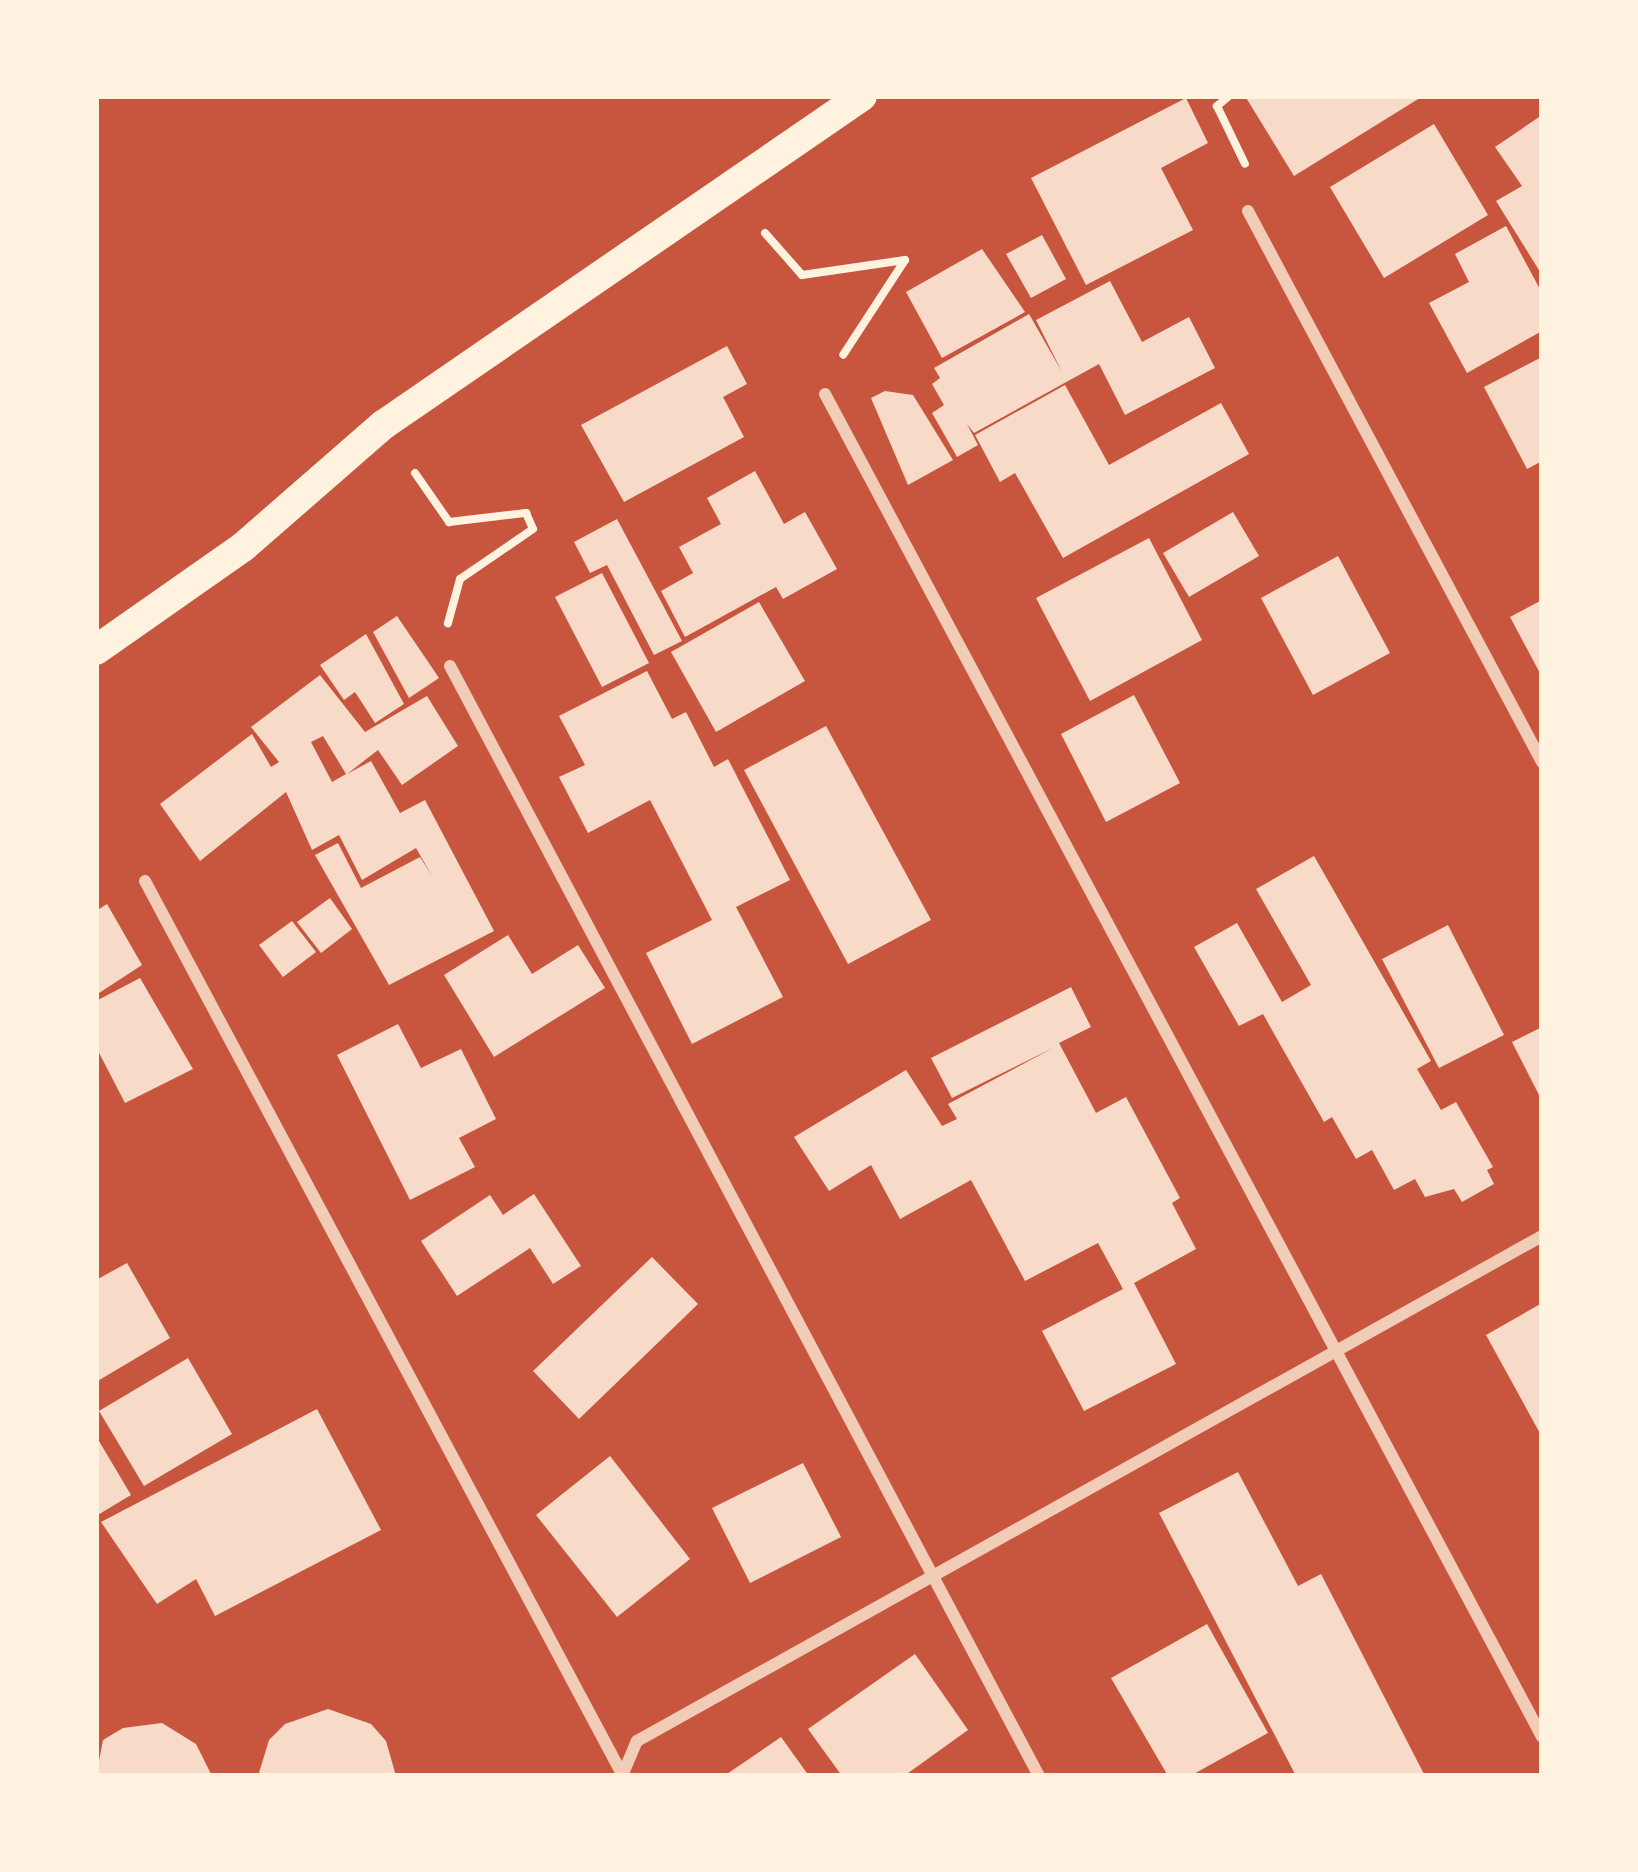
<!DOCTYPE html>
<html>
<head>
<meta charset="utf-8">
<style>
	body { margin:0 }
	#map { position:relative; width:1638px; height:1872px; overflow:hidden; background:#c8553d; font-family:"Sofia Sans Condensed",sans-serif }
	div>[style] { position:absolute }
	.building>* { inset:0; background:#f7dbc8 }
	.path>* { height:8px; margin:-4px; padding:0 4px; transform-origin:4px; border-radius:4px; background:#fff3e0 }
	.minor>* { height:12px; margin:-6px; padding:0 6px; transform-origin:6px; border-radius:6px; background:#f1ccb7 }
	.primary>* { height:30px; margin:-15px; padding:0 15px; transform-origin:15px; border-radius:15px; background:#fff3e0 }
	span { translate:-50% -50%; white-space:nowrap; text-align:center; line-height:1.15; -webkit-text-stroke:9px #fff3e0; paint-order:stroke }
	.frame { position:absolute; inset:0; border:99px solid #fff3e0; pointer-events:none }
</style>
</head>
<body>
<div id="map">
	<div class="building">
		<div style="clip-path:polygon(1245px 96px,1423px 96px,1294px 176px)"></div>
		<div style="clip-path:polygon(1186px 98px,1208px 143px,1161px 168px,1193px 230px,1086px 285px,1031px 178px)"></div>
		<div style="clip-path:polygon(1542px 115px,1542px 275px,1496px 201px,1522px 186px,1495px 147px)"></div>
		<div style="clip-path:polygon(1434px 124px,1488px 215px,1384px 278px,1330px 187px)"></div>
		<div style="clip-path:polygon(1506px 226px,1542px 293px,1542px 331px,1467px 373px,1429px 303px,1469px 282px,1455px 254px)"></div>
		<div style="clip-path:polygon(1042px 235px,1066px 279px,1031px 298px,1006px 254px)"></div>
		<div style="clip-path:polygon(982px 249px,1025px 312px,942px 358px,906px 292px)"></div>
		<div style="clip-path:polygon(1110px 281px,1142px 342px,1189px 317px,1215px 368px,1125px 415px,1099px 364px,974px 433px,967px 424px,978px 445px,957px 457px,932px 413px,944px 405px,932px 384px,940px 378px,934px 368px,1029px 314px,1062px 372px,1036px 320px)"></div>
		<div style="clip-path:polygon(727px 346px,747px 384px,723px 397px,744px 437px,624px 502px,581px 425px)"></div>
		<div style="clip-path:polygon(1542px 357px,1542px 461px,1527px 469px,1484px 387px)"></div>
		<div style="clip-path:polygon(1065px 385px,1109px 465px,1221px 403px,1249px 454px,1063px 558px,1015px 473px,1000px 482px,975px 435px)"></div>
		<div style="clip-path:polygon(885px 391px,913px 395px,953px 460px,908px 485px,871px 398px)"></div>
		<div style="clip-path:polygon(755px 471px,784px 524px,805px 512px,837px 569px,783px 599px,776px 587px,685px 637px,661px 591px,693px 573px,679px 547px,721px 524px,707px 498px)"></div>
		<div style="clip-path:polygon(1233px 512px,1259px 556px,1189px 597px,1163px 553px)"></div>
		<div style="clip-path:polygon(617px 519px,682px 641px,654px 655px,607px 565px,590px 573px,574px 542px)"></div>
		<div style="clip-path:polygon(1149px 538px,1202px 640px,1090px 701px,1036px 598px)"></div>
		<div style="clip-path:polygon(1338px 556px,1390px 653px,1313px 695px,1261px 598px)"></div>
		<div style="clip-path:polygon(602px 573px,649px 663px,602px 687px,555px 597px)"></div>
		<div style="clip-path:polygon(1542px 600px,1542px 677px,1510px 617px)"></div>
		<div style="clip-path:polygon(759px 602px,805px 681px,716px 732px,671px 652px)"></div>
		<div style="clip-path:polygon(397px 616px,439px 678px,409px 698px,373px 632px)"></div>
		<div style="clip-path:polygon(366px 634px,404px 704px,375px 723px,355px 692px,344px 700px,320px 665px)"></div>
		<div style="clip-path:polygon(647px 671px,672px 719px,686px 712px,714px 767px,728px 759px,790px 880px,736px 907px,783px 997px,692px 1044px,646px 953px,712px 920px,650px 800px,588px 833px,559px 777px,585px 765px,559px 716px)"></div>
		<div style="clip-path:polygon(evenodd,320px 675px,365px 732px,427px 696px,458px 746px,402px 785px,378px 750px,347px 774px,371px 761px,400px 813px,425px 800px,494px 931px,389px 985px,315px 855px,338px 843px,361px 888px,420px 857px,432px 876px,416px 848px,362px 880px,339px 835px,312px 850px,286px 792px,200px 861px,160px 804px,252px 734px,271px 767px,279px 762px,251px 727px,320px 675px,323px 736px,346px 774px,332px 782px,311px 742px,323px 736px)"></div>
		<div style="clip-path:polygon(1134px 695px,1180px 783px,1106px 822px,1061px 734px)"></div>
		<div style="clip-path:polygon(826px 726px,931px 920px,848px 964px,744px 770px)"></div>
		<div style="clip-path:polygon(1314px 856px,1431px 1061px,1417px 1069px,1441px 1110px,1456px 1102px,1493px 1167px,1487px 1170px,1494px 1184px,1462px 1202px,1454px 1189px,1425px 1197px,1415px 1179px,1394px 1190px,1372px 1150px,1356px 1159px,1332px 1117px,1324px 1122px,1263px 1014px,1239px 1026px,1194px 947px,1237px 923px,1282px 1002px,1311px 985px,1256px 889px)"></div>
		<div style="clip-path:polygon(330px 898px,352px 929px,321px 953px,297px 922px)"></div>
		<div style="clip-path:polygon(107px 904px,142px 965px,96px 995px,96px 911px)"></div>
		<div style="clip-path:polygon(292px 921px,316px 952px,283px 977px,259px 945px)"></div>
		<div style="clip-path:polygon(1448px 925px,1504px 1035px,1439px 1068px,1382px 959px)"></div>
		<div style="clip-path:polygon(508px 935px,532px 974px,578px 945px,605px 988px,494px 1057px,444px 975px)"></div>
		<div style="clip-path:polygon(140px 978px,193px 1069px,125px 1103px,96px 1047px,96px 1001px)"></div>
		<div style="clip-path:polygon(1071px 987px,1091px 1027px,1059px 1043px,1096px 1113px,1126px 1097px,1180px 1198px,1172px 1203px,1196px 1249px,1134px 1283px,1176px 1364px,1084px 1411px,1042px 1331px,1123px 1289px,1098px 1243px,1025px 1281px,971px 1180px,900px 1219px,871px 1165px,829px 1191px,794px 1137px,906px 1070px,942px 1126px,957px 1119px,948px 1104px,1053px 1048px,952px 1098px,931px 1058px)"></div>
		<div style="clip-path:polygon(398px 1024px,421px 1068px,461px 1049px,496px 1119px,459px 1138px,475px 1167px,410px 1200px,337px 1055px)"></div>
		<div style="clip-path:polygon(1542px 1027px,1542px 1101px,1512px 1042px)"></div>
		<div style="clip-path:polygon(534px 1194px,581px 1266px,553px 1284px,530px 1248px,457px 1296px,421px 1241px,490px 1195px,503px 1215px)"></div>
		<div style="clip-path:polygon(652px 1257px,698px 1304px,579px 1419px,533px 1371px)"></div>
		<div style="clip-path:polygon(127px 1263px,170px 1338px,96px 1382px,96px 1280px)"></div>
		<div style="clip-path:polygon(1542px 1303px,1542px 1437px,1486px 1335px)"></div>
		<div style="clip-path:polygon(188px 1358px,232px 1434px,144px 1486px,99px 1411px)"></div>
		<div style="clip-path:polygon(317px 1409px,381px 1530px,215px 1616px,196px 1579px,157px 1604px,101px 1522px)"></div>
		<div style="clip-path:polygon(96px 1436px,131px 1495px,96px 1516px)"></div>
		<div style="clip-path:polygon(610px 1456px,690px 1559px,617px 1617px,536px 1515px)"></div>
		<div style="clip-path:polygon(803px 1463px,841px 1537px,750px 1583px,712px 1508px)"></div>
		<div style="clip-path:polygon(1238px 1472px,1298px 1586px,1321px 1574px,1425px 1776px,1296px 1776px,1159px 1513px)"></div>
		<div style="clip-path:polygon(1207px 1624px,1268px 1733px,1190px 1776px,1168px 1776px,1111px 1678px)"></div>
		<div style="clip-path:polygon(915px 1654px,968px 1730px,904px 1776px,842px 1776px,808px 1729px)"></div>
		<div style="clip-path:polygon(328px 1709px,371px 1724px,386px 1741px,396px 1776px,258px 1776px,269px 1740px,285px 1724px)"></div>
		<div style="clip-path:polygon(162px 1723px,196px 1744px,212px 1776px,96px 1776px,103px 1740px,123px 1728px)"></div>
		<div style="clip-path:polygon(781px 1737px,809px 1776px,724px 1776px)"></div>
	</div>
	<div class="path">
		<div style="left:1229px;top:96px;width:16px;rotate:140deg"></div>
		<div style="left:1217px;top:106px;width:64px;rotate:64.2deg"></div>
		<div style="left:765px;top:233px;width:56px;rotate:48.6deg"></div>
		<div style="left:802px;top:275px;width:104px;rotate:-8.3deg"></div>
		<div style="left:905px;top:260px;width:113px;rotate:123.1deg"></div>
		<div style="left:415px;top:473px;width:60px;rotate:55.2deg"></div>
		<div style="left:449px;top:522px;width:78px;rotate:-6.7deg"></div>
		<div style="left:526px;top:513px;width:17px;rotate:66deg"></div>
		<div style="left:533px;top:529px;width:88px;rotate:145.6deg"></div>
		<div style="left:460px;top:579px;width:46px;rotate:105.3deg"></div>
	</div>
	<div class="minor">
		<div style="left:1248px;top:211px;width:625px;rotate:61.92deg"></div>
		<div style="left:825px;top:394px;width:1522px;rotate:61.9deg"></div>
		<div style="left:450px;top:666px;width:1257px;rotate:62.05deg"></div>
		<div style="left:145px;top:881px;width:1012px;rotate:61.89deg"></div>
		<div style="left:622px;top:1776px;width:38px;rotate:-67deg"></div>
		<div style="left:637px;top:1741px;width:1036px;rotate:-29.16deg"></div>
	</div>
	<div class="primary">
		<div style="left:96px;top:650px;width:179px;rotate:-35deg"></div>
		<div style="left:243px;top:547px;width:186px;rotate:-41.1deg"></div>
		<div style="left:383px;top:425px;width:581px;rotate:-34.48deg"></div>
	</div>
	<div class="frame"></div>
</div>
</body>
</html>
